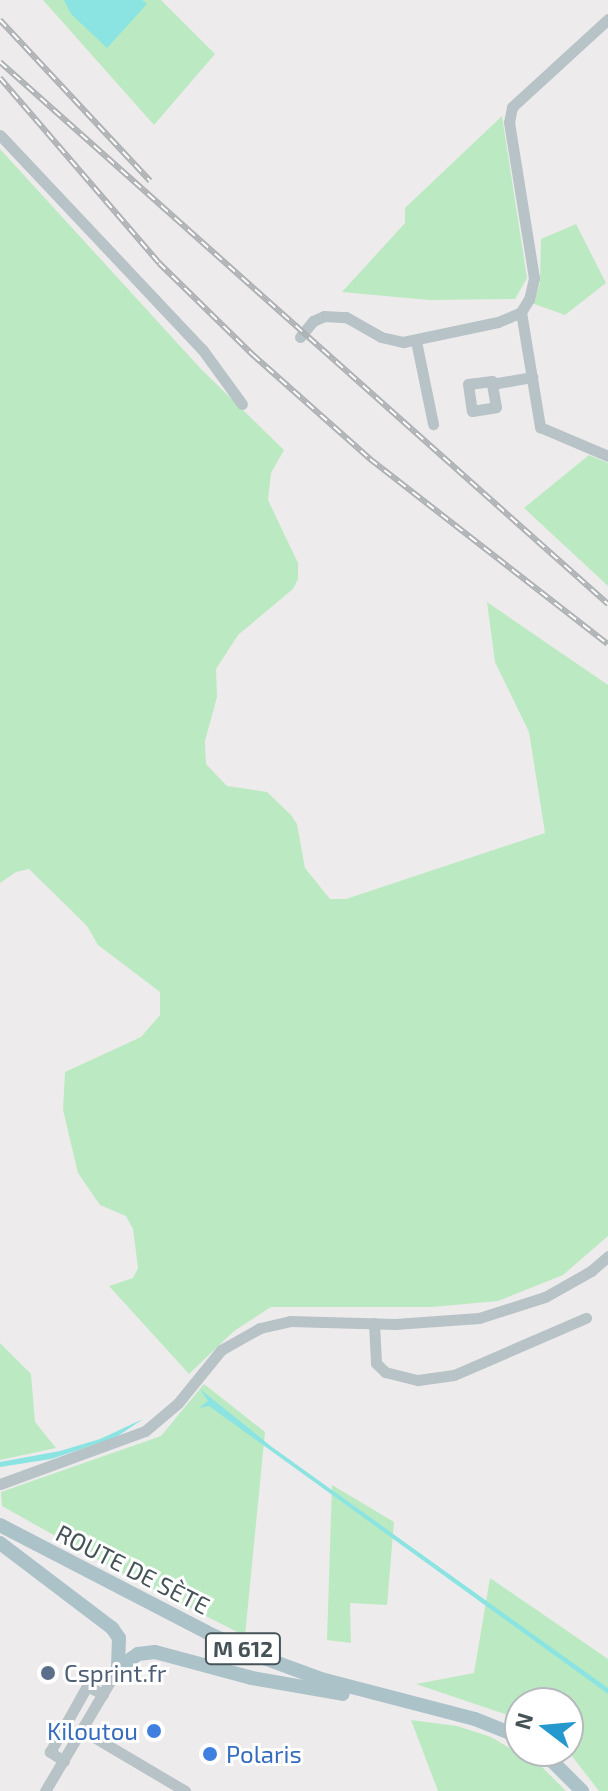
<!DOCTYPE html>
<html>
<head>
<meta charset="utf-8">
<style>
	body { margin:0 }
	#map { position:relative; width:608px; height:1791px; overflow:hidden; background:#eeebec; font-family:"Exo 2",sans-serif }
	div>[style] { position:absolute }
	.green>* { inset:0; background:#bbeac2 }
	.water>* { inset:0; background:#8be4e1 }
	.minor>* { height:11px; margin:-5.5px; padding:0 5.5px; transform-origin:5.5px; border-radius:5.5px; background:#b7c3c7 }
	.major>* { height:14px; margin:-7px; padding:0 7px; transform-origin:7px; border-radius:7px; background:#acc2c9 }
	.rail>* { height:6px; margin-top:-3px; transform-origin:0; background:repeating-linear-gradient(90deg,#fff 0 9px,#aeb2b5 0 18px); box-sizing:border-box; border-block:2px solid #aeb2b5 }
	.dots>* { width:22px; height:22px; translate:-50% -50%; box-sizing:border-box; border:4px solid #fff; border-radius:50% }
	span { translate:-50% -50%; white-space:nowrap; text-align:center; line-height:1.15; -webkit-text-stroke:6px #fff; paint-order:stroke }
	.shield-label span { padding:2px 6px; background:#fff; border:2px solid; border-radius:6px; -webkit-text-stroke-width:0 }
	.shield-label { font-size:22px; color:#455357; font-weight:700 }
	.street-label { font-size:24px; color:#455357 }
	.service-label { font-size:24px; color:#4e5e75 }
	.left { translate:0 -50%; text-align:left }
	.shop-label { font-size:24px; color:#366cbe }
	.right { translate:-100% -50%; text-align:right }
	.north { position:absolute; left:504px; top:1687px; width:80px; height:80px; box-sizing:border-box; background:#fff; border:2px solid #b5babc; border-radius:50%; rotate:286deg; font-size:22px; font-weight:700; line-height:32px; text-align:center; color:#455357 }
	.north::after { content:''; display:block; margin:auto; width:28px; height:36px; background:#2598ce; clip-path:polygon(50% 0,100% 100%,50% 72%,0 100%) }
</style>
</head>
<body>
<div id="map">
	<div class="green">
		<div style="clip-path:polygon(43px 0,161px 0,215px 54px,154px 125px)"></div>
		<div style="clip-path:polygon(502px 116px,527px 278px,515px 299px,429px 300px,342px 292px,405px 223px,405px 208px)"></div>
		<div style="clip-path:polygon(0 149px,201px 369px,284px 450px,271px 473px,268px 500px,298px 563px,298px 579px,293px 589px,238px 635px,216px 669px,217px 697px,205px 741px,206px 764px,227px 786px,267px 792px,291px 815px,297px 824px,305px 868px,330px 899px,346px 899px,545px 833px,529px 732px,495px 662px,487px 602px,608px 685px,608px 1236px,563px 1275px,498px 1301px,432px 1307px,271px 1307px,234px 1331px,189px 1374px,109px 1286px,133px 1278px,138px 1268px,133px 1229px,126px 1216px,100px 1205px,78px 1173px,63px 1110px,65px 1072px,141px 1037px,160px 1015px,160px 992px,98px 945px,87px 926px,29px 869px,16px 872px,0 883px)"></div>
		<div style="clip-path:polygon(576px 224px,606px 283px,565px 315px,534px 304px,540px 282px,541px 239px)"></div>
		<div style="clip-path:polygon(589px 455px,608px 463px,608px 586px,524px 508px)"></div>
		<div style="clip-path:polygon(0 1343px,31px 1374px,35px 1422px,56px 1448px,0 1460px)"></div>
		<div style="clip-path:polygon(204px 1384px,265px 1432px,245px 1636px,116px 1570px,2px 1506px,1px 1492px,161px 1436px)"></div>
		<div style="clip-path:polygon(332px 1485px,394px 1522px,387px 1605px,350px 1603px,351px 1643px,327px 1640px)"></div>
		<div style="clip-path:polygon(490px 1578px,608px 1659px,608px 1791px,599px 1791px,568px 1751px,568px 1703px,520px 1703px,520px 1719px,416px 1684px,474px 1673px)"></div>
		<div style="clip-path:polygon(411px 1720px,457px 1726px,491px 1737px,542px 1767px,566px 1791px,438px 1791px)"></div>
	</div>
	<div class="water">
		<div style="clip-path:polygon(64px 0,142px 0,147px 4px,107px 48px,71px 14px)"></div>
		<div style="clip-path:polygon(200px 1389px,272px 1447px,608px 1688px,608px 1694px,209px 1406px,199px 1408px,208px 1401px)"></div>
		<div style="clip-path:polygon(143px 1419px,115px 1438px,51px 1459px,0 1467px,0 1462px,60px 1451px,100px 1439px)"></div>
	</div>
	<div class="minor">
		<div style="left:608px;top:19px;width:130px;rotate:137.5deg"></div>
		<div style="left:512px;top:107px;width:15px;rotate:101deg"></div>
		<div style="left:509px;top:122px;width:158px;rotate:80.9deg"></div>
		<div style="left:534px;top:278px;width:22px;rotate:103deg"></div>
		<div style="left:529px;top:299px;width:15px;rotate:122deg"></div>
		<div style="left:521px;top:312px;width:117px;rotate:80.6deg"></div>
		<div style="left:540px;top:427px;width:74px;rotate:23.1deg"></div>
		<div style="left:0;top:135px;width:294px;rotate:46.7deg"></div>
		<div style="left:202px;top:349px;width:68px;rotate:54deg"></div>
		<div style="left:300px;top:337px;width:21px;rotate:-51deg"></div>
		<div style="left:313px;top:321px;width:12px;rotate:-24deg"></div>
		<div style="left:324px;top:316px;width:22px;rotate:3deg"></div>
		<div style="left:346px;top:317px;width:40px;rotate:29.7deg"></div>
		<div style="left:381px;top:337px;width:23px;rotate:13deg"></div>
		<div style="left:403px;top:342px;width:97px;rotate:-11.9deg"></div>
		<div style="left:498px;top:322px;width:25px;rotate:-23deg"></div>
		<div style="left:416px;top:341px;width:85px;rotate:78.4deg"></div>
		<div style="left:492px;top:384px;width:3px;rotate:-90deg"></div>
		<div style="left:492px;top:381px;width:24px;rotate:173deg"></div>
		<div style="left:468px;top:384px;width:27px;rotate:82deg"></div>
		<div style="left:472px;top:411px;width:24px;rotate:-9deg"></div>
		<div style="left:496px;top:407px;width:23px;rotate:-100deg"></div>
		<div style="left:492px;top:384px;width:41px;rotate:-9.9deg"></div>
		<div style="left:374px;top:1323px;width:40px;rotate:87.1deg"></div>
		<div style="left:376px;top:1363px;width:13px;rotate:45deg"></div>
		<div style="left:385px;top:1372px;width:34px;rotate:14deg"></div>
		<div style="left:418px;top:1380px;width:36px;rotate:-8deg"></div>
		<div style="left:454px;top:1375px;width:144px;rotate:-23.4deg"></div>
		<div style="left:0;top:1484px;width:154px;rotate:-20.1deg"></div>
		<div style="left:145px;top:1431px;width:43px;rotate:-40.3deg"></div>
		<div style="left:178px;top:1403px;width:68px;rotate:-50.9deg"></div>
		<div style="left:221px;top:1350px;width:45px;rotate:-29.4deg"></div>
		<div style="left:260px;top:1328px;width:31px;rotate:-13deg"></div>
		<div style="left:290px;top:1321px;width:105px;rotate:1.6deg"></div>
		<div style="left:395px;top:1324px;width:84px;rotate:-4.1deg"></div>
		<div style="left:479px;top:1318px;width:69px;rotate:-17.7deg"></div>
		<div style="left:545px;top:1297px;width:53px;rotate:-29.5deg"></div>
		<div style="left:591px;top:1271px;width:23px;rotate:-41deg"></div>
		<div style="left:82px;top:1730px;width:120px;rotate:30.6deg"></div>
		<div style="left:64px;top:1761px;width:17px;rotate:-147deg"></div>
		<div style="left:50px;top:1752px;width:76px;rotate:-60.7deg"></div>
		<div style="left:87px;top:1686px;width:18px;rotate:27deg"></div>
		<div style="left:45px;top:1791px;width:143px;rotate:-59.3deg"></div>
	</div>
	<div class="major">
		<div style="left:0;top:1525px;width:232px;rotate:27.4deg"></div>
		<div style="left:206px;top:1632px;width:55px;rotate:24.7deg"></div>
		<div style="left:256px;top:1655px;width:69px;rotate:20.3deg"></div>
		<div style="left:321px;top:1679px;width:159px;rotate:14.6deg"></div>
		<div style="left:475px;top:1719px;width:48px;rotate:21.8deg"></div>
		<div style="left:0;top:1543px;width:141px;rotate:37.2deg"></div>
		<div style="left:112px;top:1628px;width:12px;rotate:55deg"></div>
		<div style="left:119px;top:1638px;width:30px;rotate:92deg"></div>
		<div style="left:118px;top:1668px;width:24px;rotate:-35deg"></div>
		<div style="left:138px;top:1654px;width:17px;rotate:-7deg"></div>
		<div style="left:155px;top:1652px;width:100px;rotate:15deg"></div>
		<div style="left:252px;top:1678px;width:92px;rotate:10deg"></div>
		<div style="left:542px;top:1751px;width:57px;rotate:45deg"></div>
	</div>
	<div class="rail">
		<div style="left:0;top:20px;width:220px;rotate:47deg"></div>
		<div style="left:0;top:62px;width:815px;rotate:41.72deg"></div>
		<div style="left:0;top:78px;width:244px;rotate:49.3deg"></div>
		<div style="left:159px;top:263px;width:132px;rotate:44.4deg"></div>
		<div style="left:253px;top:355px;width:157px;rotate:41.6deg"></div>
		<div style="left:370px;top:459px;width:301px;rotate:37.9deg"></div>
	</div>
	<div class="dots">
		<div style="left:48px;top:1673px;background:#5c6f8a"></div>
		<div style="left:154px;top:1731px;background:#3f7fe0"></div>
		<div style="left:210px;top:1754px;background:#3f7fe0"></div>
	</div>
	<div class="shield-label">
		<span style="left:243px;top:1649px">M 612</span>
	</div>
	<div class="street-label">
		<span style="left:133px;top:1569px;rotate:27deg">ROUTE DE SÈTE</span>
	</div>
	<div class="service-label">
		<span class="left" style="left:64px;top:1673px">Csprint.fr</span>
	</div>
	<div class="shop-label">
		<span class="right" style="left:138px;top:1731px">Kiloutou</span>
		<span class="left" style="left:226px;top:1754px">Polaris</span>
	</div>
	<div class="north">N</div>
</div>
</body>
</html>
